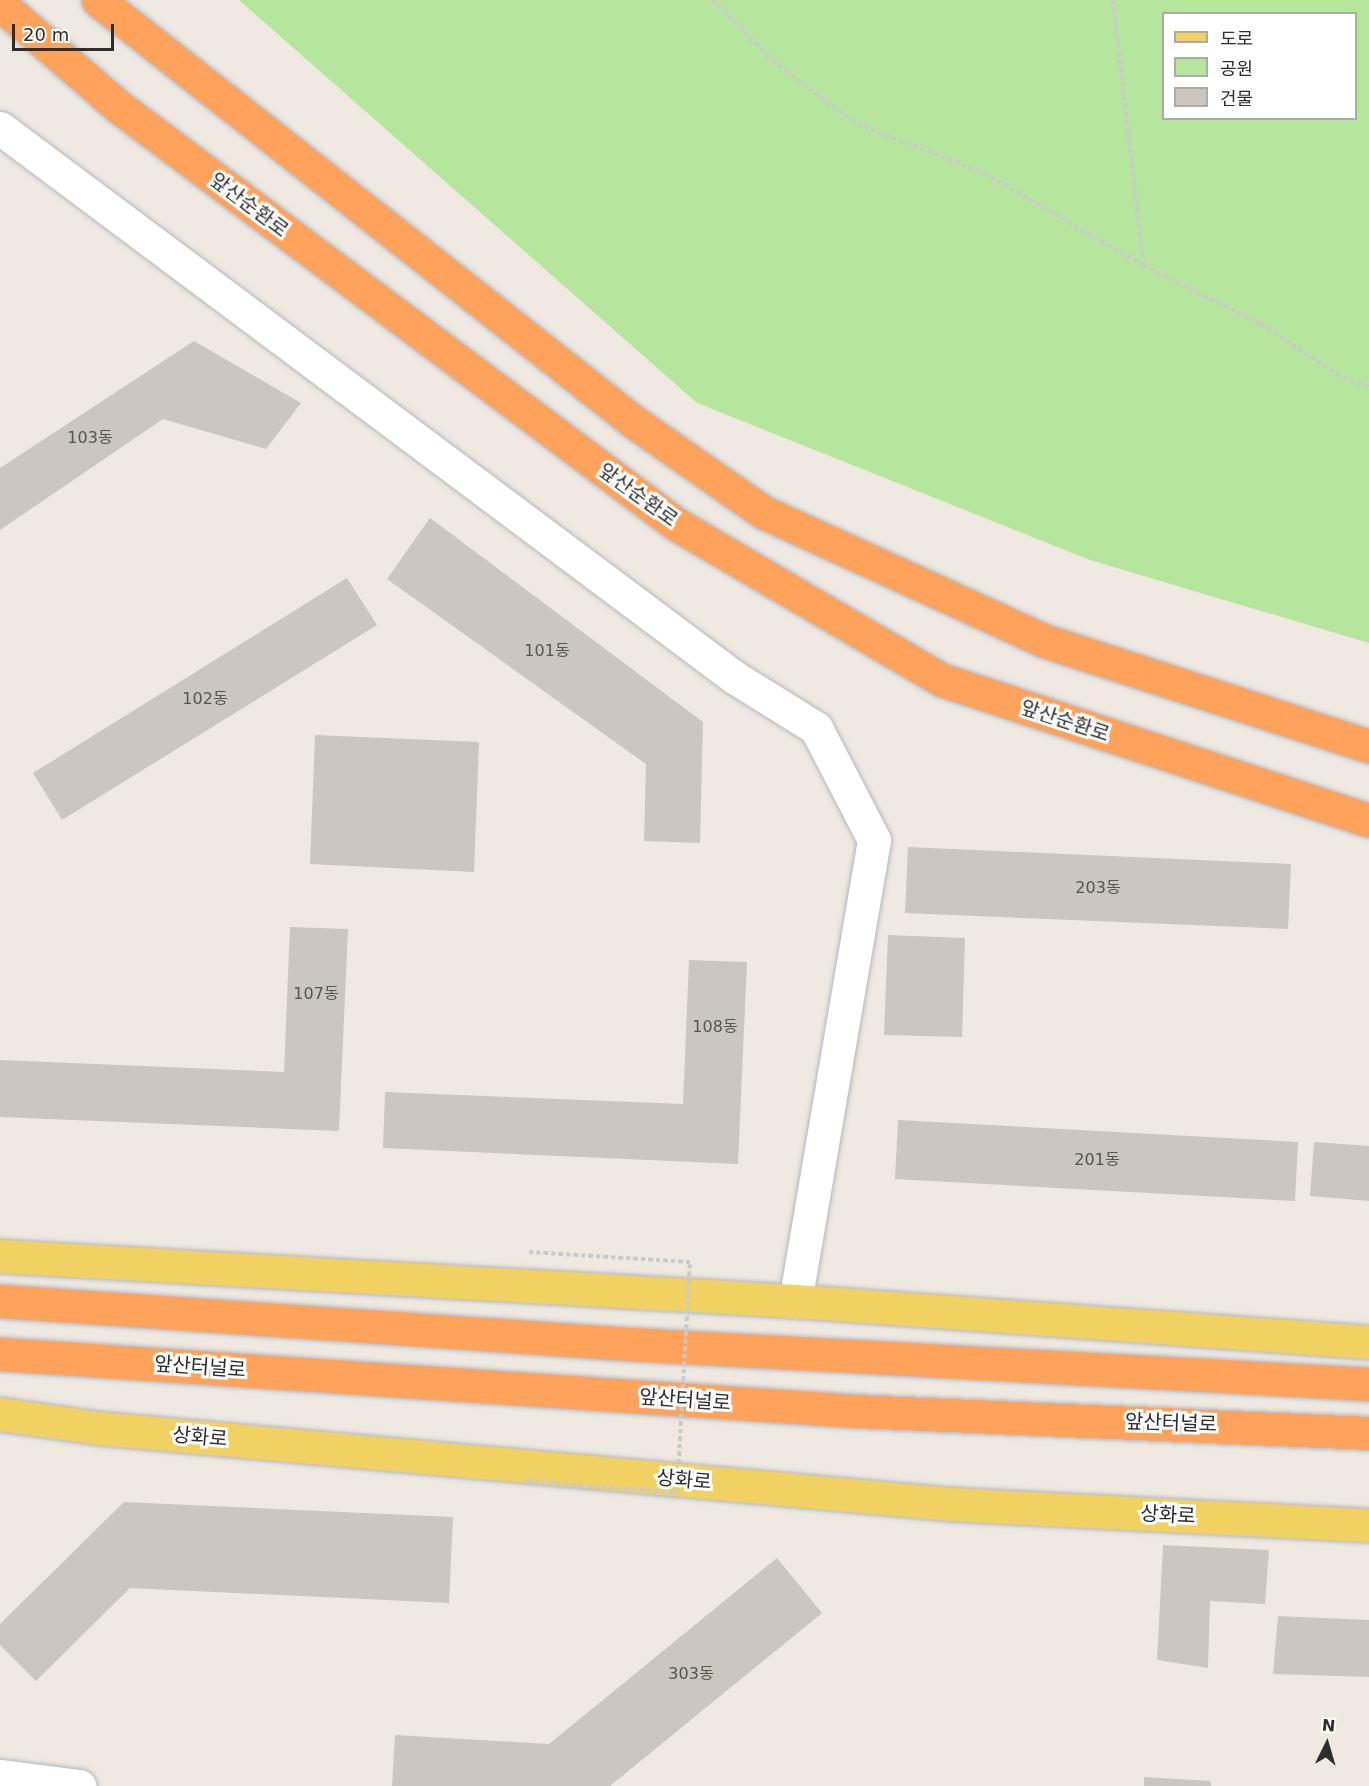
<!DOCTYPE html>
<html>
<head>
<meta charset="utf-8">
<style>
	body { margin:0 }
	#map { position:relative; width:1369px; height:1786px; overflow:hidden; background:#efe9e1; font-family:"DejaVu Sans","Noto Sans KR",sans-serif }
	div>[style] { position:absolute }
	.green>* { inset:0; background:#b6e59e }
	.building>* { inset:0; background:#cbc7bf }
	.path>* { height:4px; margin-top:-2px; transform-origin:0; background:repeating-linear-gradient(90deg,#c9c9c9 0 4.5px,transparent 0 7.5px) }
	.roads { filter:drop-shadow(0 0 2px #b4b7c1) drop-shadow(0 0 2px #b4b7c1) }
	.minor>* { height:33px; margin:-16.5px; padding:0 16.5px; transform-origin:16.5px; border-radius:16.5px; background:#fff }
	.major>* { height:33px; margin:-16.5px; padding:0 16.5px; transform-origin:16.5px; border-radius:16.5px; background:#f2d163 }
	.highway>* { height:33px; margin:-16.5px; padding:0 16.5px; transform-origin:16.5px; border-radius:16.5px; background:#ffa35c }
	.path-bridge>* { height:4px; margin-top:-2px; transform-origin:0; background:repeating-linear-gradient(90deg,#c9c9c9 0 4.5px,transparent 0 7.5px) }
	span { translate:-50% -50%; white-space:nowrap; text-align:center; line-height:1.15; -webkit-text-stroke:6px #fff; paint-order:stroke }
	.number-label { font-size:16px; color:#555452 }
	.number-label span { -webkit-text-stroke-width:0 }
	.street-label { font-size:20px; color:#2e2e2e }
	.legend { position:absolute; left:1162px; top:12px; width:195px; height:108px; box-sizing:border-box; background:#fff; border:2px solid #ababab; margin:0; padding:8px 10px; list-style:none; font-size:18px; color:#2e2e2e }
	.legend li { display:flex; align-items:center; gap:12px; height:30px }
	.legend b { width:30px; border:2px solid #ababab }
	.north { position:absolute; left:1297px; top:1714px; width:60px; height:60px; -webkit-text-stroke:4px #fff; paint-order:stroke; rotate:5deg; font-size:16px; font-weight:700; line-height:24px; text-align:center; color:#2e2e2e }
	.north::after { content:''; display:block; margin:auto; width:21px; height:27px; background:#2e2e2e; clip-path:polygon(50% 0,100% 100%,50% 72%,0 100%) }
	.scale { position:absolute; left:12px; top:24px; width:102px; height:27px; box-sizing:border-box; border:3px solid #2e2e2e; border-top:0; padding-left:8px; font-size:18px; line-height:21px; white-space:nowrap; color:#2e2e2e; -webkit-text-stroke:4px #fff; paint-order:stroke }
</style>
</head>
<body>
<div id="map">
	<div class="green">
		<div style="clip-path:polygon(evenodd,239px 0,1369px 0,1369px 643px,1090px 560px,697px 403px,239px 0,1164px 14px,1356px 14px,1356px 118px,1164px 118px,1164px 14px)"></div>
	</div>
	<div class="building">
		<div style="clip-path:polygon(194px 341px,301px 403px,266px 449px,163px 419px,0 530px,0 468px)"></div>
		<div style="clip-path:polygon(430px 518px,703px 722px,700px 843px,644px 841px,646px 764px,387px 579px)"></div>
		<div style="clip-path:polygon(347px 578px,377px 625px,62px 820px,33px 773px)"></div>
		<div style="clip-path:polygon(315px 735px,479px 742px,474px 872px,310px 864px)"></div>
		<div style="clip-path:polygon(908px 847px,1291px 864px,1288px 929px,905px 913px)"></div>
		<div style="clip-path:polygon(290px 927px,348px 929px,339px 1131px,0 1117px,0 1060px,284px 1072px)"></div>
		<div style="clip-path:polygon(888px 935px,965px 938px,962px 1037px,884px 1035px)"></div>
		<div style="clip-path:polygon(689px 960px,747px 962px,738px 1164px,383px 1148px,385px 1092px,683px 1104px)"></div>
		<div style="clip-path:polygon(898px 1120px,1298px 1142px,1295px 1201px,895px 1179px)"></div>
		<div style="clip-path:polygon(1314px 1142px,1369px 1146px,1369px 1201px,1310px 1196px)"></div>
		<div style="clip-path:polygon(124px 1502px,453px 1517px,449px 1603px,130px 1588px,36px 1681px,0 1645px,0 1624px)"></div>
		<div style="clip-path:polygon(1163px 1545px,1269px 1550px,1265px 1604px,1210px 1601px,1208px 1668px,1157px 1660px)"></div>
		<div style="clip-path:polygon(777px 1558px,822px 1613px,610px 1786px,392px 1786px,395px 1735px,549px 1744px)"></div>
		<div style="clip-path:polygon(1278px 1616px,1369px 1620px,1369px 1677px,1273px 1674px)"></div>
		<div style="clip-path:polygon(1144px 1777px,1211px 1781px,1211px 1786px,1144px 1786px)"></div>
	</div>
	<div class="path">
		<div style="left:713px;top:0;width:86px;rotate:45.5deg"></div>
		<div style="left:773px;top:61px;width:105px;rotate:36.9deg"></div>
		<div style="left:857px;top:124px;width:136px;rotate:21.1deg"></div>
		<div style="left:984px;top:173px;width:184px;rotate:30.1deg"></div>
		<div style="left:1143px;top:265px;width:132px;rotate:26.6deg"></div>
		<div style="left:1261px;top:324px;width:98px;rotate:33.4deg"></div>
		<div style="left:1343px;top:378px;width:28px;rotate:19deg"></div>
		<div style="left:1113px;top:0;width:267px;rotate:83.5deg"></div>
	</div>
	<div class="roads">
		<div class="minor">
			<div style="left:0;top:128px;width:917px;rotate:36.79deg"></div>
			<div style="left:734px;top:677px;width:97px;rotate:31.9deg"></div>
			<div style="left:816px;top:728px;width:126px;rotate:62.6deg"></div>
			<div style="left:874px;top:840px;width:468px;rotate:99.7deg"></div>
			<div style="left:0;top:1776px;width:80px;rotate:7.2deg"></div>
		</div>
		<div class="major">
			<div style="left:0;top:1256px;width:796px;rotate:3.24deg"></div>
			<div style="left:795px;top:1301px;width:575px;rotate:4.09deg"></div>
			<div style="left:0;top:1414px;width:99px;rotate:8.1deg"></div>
			<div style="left:98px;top:1428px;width:856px;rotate:5.09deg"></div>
			<div style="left:951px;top:1504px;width:419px;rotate:2.9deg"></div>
		</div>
		<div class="highway">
			<div style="left:98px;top:0;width:682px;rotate:38.21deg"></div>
			<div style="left:634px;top:422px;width:157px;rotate:34.9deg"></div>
			<div style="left:763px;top:512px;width:307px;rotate:24.6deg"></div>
			<div style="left:1042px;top:640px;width:344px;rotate:18deg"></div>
			<div style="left:0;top:4px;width:157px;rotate:40.9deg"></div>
			<div style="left:119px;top:107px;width:696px;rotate:36.82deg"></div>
			<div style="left:676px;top:524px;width:308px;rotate:30.4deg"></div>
			<div style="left:942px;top:680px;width:449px;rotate:18.2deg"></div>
			<div style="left:0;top:1301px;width:630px;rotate:3.91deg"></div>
			<div style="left:629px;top:1344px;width:741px;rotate:3.09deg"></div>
			<div style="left:0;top:1354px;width:857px;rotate:3.81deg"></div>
			<div style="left:855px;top:1411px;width:514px;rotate:2.45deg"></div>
		</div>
	</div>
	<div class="path-bridge">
		<div style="left:527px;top:1481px;width:150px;rotate:4.6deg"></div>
		<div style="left:677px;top:1493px;width:231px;rotate:-86.8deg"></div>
		<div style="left:690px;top:1262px;width:161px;rotate:-176.4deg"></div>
	</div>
	<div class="number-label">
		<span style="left:90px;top:438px">103동</span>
		<span style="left:547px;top:651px">101동</span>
		<span style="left:205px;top:699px">102동</span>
		<span style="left:1098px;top:888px">203동</span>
		<span style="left:316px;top:994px">107동</span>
		<span style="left:715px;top:1027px">108동</span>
		<span style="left:1097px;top:1160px">201동</span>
		<span style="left:691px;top:1674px">303동</span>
	</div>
	<div class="street-label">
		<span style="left:249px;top:205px;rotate:37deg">앞산순환로</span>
		<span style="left:638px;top:495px;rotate:36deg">앞산순환로</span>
		<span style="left:1065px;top:721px;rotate:18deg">앞산순환로</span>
		<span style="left:200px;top:1367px;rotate:4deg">앞산터널로</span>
		<span style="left:685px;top:1400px;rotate:4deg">앞산터널로</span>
		<span style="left:1171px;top:1423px;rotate:2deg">앞산터널로</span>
		<span style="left:200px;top:1437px;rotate:5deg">상화로</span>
		<span style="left:684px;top:1480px;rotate:5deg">상화로</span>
		<span style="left:1168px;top:1515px;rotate:3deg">상화로</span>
	</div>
	<ul class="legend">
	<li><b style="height:8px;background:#f2d163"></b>도로</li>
	<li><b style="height:16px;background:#b6e59e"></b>공원</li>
	<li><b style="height:16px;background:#cbc7bf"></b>건물</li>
	</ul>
	<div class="north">N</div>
	<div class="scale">20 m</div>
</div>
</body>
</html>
